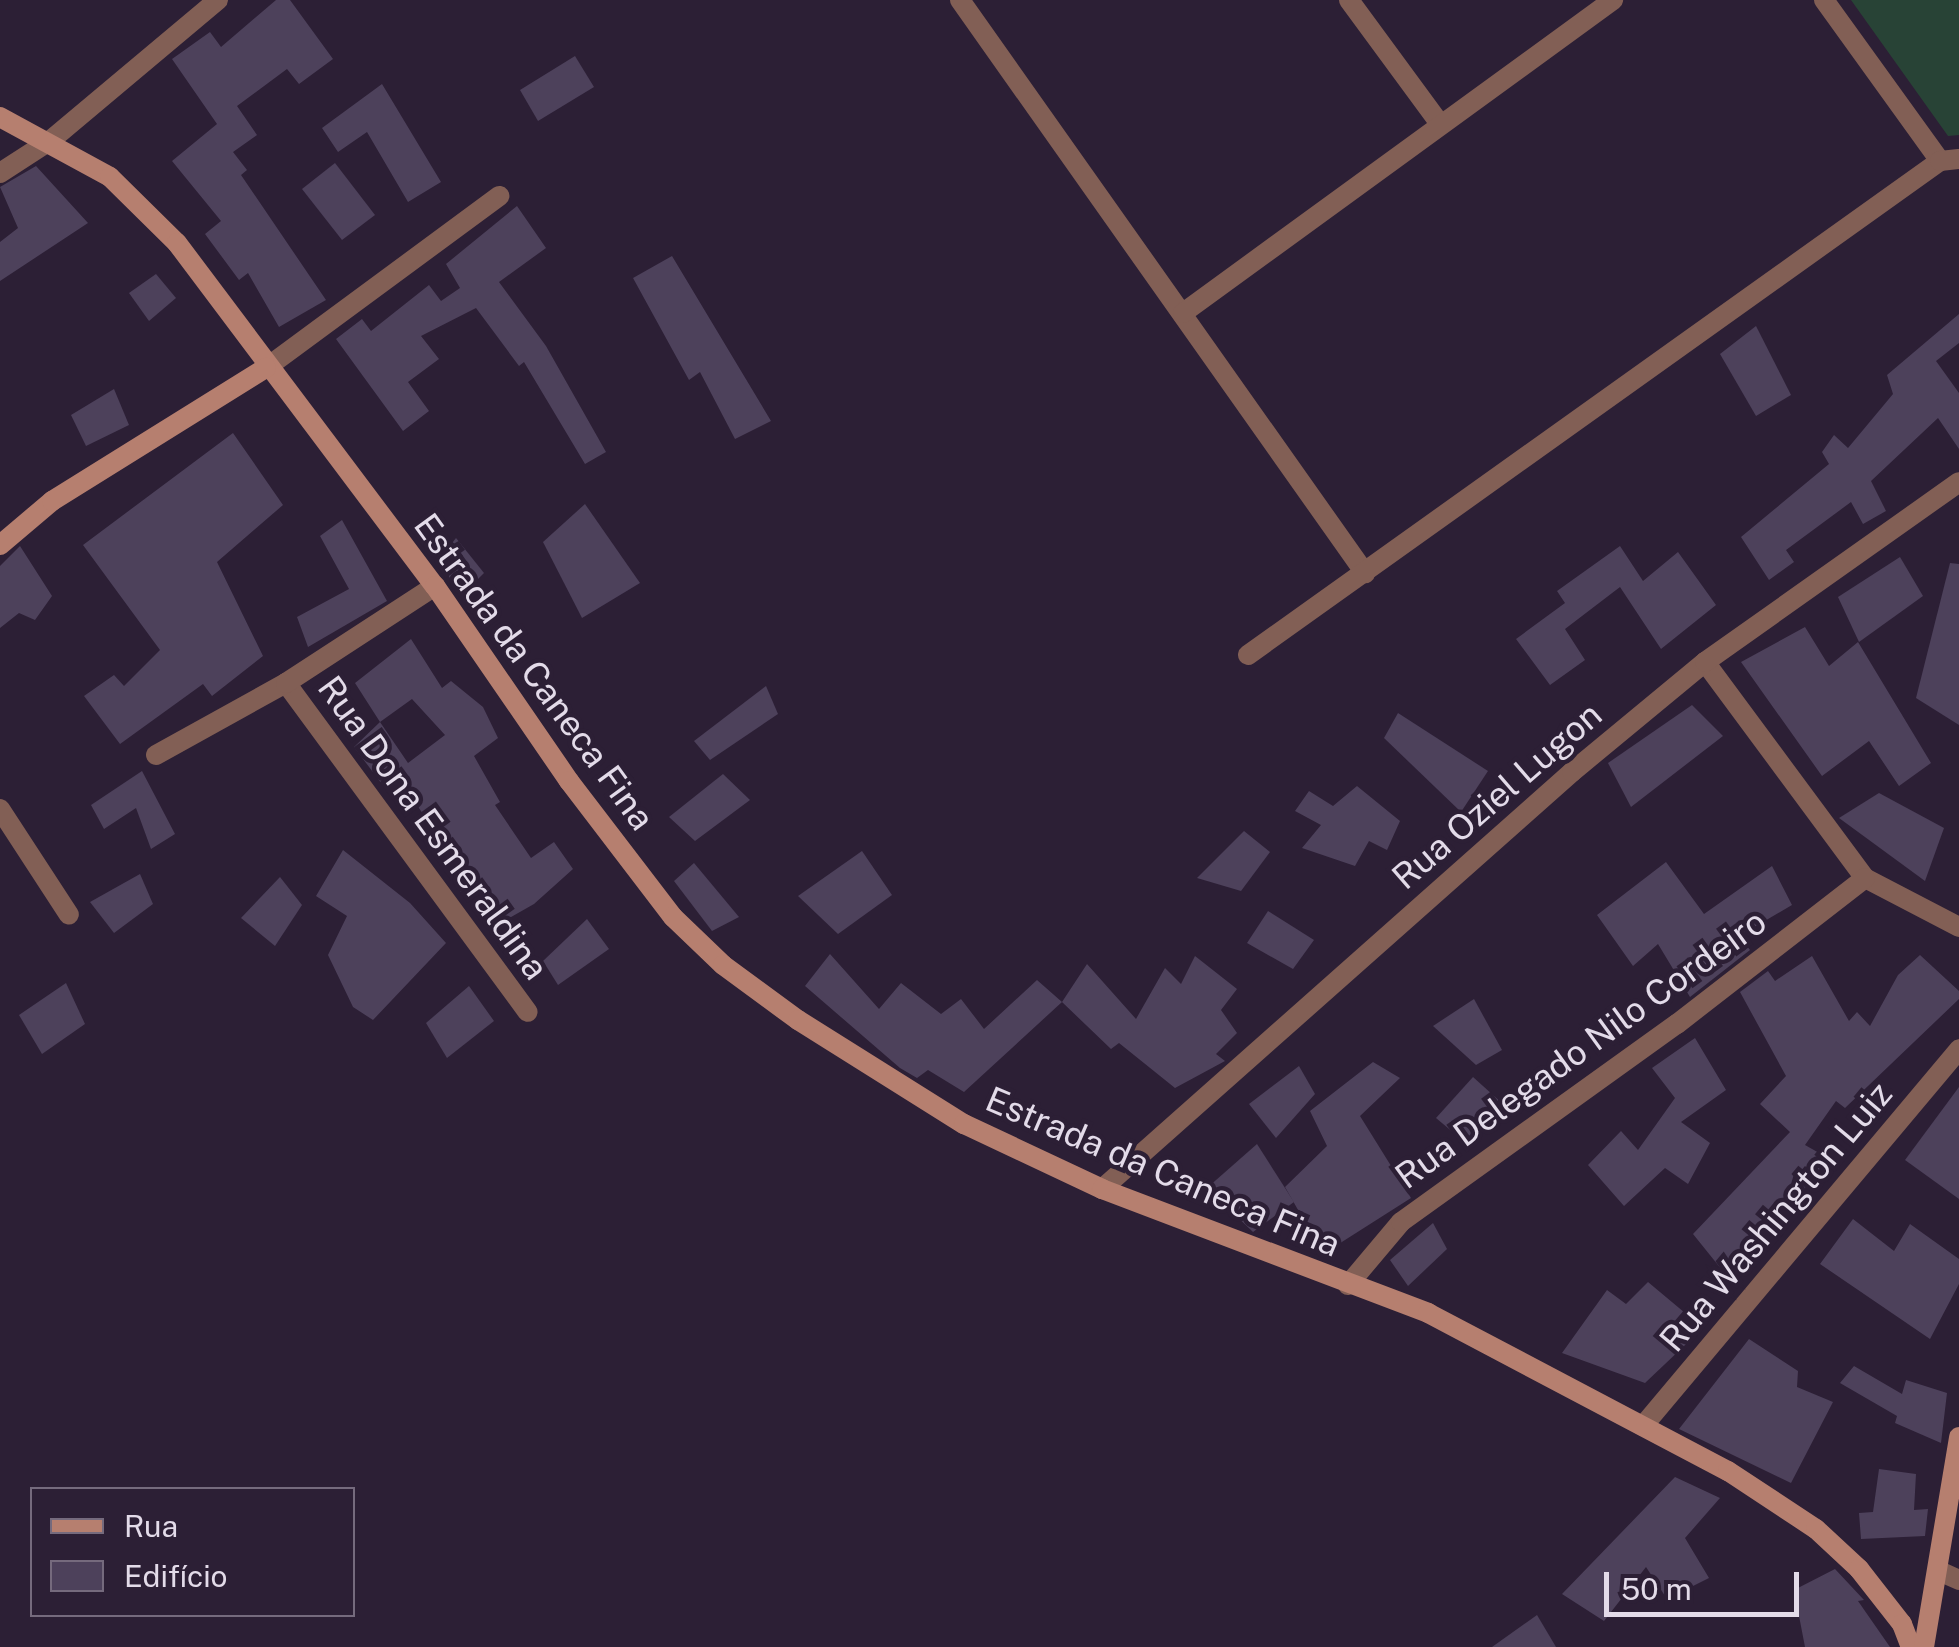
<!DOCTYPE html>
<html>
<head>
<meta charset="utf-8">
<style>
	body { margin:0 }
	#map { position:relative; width:1959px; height:1647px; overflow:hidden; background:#2c1f35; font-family:"Public Sans",sans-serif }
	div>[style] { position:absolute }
	.green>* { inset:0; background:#284336 }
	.building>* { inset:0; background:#4d415b }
	.street>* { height:20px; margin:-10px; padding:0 10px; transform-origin:10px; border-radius:10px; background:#825f55 }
	.secondary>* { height:20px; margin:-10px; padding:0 10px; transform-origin:10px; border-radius:10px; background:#b67f6f }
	span { translate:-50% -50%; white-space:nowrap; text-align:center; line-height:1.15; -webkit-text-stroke:9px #2c1f35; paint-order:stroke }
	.street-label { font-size:35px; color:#e3dbe9 }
	.legend { position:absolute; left:30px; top:1487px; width:325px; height:130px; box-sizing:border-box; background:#2c1f35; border:2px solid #756a7d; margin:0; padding:12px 18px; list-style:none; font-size:30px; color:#e3dbe9 }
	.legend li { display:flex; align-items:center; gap:20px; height:50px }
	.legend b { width:50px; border:2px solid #756a7d }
	.scale { position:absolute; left:1604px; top:1572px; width:195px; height:45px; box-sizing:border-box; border:5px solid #e3dbe9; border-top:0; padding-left:12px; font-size:30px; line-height:35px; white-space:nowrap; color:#e3dbe9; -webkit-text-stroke:8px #2c1f35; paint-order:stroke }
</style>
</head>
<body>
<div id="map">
	<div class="green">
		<div style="clip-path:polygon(1851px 0,1959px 0,1959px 135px,1948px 136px)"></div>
	</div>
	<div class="building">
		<div style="clip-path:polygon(276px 0,290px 0,333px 59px,299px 84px,287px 69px,237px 106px,257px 135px,233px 152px,247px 170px,241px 175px,326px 300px,279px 327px,248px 273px,239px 280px,205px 234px,221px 221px,172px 161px,217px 124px,172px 59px,210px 32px,221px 47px)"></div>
		<div style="clip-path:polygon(575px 56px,594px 87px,538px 121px,520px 90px)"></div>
		<div style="clip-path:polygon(382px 84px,441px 182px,408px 202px,367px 132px,338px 152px,322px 128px)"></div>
		<div style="clip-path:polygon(335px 163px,375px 215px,342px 240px,302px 189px)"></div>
		<div style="clip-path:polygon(36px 166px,88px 223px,0 281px,0 242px,18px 228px,0 187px)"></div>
		<div style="clip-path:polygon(517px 206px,546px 248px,499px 282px,546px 346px,606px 452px,585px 464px,524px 362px,519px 366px,476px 308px,421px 336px,439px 359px,408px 382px,429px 411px,403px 431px,336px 339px,362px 319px,371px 331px,429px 285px,441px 301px,460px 288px,446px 264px)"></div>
		<div style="clip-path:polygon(672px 256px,771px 421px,735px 439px,700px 372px,689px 380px,633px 278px)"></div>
		<div style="clip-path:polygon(156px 274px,176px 298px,149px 321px,129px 293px)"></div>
		<div style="clip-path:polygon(1959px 314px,1959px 343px,1936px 361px,1959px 393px,1959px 449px,1938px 418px,1871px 481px,1886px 511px,1863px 524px,1851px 502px,1786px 550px,1794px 562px,1769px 580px,1741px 537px,1829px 464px,1822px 452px,1834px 435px,1848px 448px,1893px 394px,1887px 375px)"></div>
		<div style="clip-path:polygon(1756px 326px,1791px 395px,1756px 416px,1720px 354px)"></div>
		<div style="clip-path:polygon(114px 389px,129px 425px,86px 446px,71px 415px)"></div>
		<div style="clip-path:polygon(233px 433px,283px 505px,217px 562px,263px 656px,212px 696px,203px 684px,120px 744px,84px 696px,114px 675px,124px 686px,160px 650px,83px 545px)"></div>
		<div style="clip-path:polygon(585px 504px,640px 583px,582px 618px,543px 542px)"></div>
		<div style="clip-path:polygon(342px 520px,387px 601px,308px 647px,297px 617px,349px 589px,320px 536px)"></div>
		<div style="clip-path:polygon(456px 538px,484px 573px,461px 596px,439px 560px)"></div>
		<div style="clip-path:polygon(20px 546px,52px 596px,35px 620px,19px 613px,0 628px,0 566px)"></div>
		<div style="clip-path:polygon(1620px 546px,1643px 581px,1678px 552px,1716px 605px,1661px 649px,1620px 587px,1565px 629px,1585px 660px,1550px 685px,1516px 639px,1565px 603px,1557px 591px)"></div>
		<div style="clip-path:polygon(1900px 557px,1923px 596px,1859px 642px,1838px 597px)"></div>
		<div style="clip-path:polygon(1950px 563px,1959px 564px,1959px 725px,1916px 698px)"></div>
		<div style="clip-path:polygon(1805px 627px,1829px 666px,1858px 642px,1931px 763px,1899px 786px,1869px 741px,1822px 776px,1741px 662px)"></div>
		<div style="clip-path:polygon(evenodd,411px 639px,442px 688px,451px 681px,483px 707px,498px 738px,474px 756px,500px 802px,495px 805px,531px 858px,554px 842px,573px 869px,534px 904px,495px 926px,474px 882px,461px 892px,438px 855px,446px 849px,415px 802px,403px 812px,354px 747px,380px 722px,355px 683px,411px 639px,412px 699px,445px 735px,408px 763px,380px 722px,412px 699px)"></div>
		<div style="clip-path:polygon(766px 686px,778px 714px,710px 760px,694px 741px)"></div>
		<div style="clip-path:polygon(1692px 705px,1723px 736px,1631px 807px,1608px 763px)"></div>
		<div style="clip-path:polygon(1398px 713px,1488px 771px,1461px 812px,1384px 738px)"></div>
		<div style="clip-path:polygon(142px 771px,175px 834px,151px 849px,136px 808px,104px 829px,91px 805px)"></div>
		<div style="clip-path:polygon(723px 774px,750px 800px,695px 841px,669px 817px)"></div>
		<div style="clip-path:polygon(1357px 786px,1400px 821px,1387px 850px,1369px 841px,1355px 866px,1302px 848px,1321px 825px,1295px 811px,1309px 791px,1333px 806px)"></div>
		<div style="clip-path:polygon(1879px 793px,1944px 828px,1925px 881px,1839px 818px)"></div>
		<div style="clip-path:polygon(1244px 831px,1270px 852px,1241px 891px,1197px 878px)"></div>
		<div style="clip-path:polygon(343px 850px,410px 903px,446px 943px,373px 1020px,353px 1007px,328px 955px,347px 916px,316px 896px)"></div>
		<div style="clip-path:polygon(862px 851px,892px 895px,838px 934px,798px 896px)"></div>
		<div style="clip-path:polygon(1666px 862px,1704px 914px,1772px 866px,1792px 905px,1739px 936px,1750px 950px,1690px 997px,1658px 944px,1633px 966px,1597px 915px)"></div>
		<div style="clip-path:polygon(694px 863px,739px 917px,712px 931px,674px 881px)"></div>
		<div style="clip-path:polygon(140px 874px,153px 904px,114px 933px,90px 902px)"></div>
		<div style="clip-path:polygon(280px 877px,302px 905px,275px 946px,241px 918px)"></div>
		<div style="clip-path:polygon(1268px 911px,1314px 940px,1293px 969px,1247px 943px)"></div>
		<div style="clip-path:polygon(587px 919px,609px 949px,558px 985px,543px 961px)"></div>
		<div style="clip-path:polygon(830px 954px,879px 1009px,901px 983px,941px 1014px,961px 999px,984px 1029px,1037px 980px,1062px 1002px,964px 1092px,928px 1070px,917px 1078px,900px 1068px,805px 986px)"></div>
		<div style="clip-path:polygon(1920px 955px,1959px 991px,1959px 999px,1845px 1108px,1836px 1101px,1805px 1145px,1828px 1158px,1789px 1209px,1722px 1270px,1693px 1234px,1790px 1132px,1760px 1104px,1786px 1076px,1740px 992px,1768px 971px,1775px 981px,1812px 956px,1849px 1021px,1857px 1012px,1870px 1026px,1898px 975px)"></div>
		<div style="clip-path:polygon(1195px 956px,1237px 989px,1221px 1010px,1237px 1033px,1216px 1054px,1225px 1061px,1175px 1088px,1119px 1043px,1111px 1049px,1062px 1002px,1087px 964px,1136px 1019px,1165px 968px,1181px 984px)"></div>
		<div style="clip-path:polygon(66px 983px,85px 1024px,42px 1054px,19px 1015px)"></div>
		<div style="clip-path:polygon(469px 986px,494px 1021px,447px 1058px,426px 1023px)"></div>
		<div style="clip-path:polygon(1474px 999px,1502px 1050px,1476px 1065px,1433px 1026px)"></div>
		<div style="clip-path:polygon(1695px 1038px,1726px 1090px,1681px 1122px,1710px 1143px,1688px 1184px,1665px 1168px,1624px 1206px,1588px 1165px,1621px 1131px,1638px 1150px,1675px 1098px,1652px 1068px)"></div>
		<div style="clip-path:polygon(1373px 1062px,1400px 1078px,1360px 1116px,1411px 1198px,1323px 1254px,1285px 1187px,1327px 1146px,1310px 1111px)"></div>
		<div style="clip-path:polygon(1299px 1066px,1315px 1094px,1276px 1138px,1249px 1104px)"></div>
		<div style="clip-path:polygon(1473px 1077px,1503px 1104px,1467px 1144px,1436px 1118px)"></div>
		<div style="clip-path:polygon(1959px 1087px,1959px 1199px,1905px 1160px)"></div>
		<div style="clip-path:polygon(1257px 1144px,1294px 1202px,1253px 1232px,1207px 1188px)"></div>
		<div style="clip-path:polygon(1853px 1219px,1894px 1251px,1910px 1224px,1959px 1259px,1959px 1284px,1930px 1339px,1820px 1264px)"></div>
		<div style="clip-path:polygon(1433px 1223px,1447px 1249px,1408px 1286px,1390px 1260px)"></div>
		<div style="clip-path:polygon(1648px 1282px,1703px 1328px,1645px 1383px,1562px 1353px,1607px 1290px,1626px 1304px)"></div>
		<div style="clip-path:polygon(1749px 1339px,1798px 1371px,1797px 1387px,1833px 1402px,1791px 1483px,1679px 1429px)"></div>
		<div style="clip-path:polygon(1854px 1366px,1902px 1394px,1906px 1380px,1947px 1393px,1941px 1443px,1895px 1423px,1897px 1416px,1840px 1383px)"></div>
		<div style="clip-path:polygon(1879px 1469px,1916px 1474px,1914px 1510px,1928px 1509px,1925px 1536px,1861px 1539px,1859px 1513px,1873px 1512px)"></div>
		<div style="clip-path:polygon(1675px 1477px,1720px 1498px,1685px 1538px,1709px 1578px,1667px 1599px,1646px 1567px,1604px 1621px,1562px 1594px)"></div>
		<div style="clip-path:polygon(1835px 1569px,1864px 1600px,1858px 1601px,1890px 1647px,1805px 1647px,1794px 1590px)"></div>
		<div style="clip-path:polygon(1537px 1615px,1556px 1647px,1492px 1647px)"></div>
	</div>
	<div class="street">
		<div style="left:960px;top:0;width:702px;rotate:54.75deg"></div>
		<div style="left:1349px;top:0;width:154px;rotate:53.7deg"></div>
		<div style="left:1824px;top:0;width:198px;rotate:54.2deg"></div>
		<div style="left:0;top:173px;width:61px;rotate:-32.9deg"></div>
		<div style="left:51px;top:140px;width:218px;rotate:-40deg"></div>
		<div style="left:1183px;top:313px;width:532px;rotate:-36.05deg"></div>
		<div style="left:266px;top:368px;width:290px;rotate:-36.4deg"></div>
		<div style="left:1248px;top:655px;width:850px;rotate:-35.52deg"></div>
		<div style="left:1940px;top:161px;width:19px;rotate:-6deg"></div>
		<div style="left:1705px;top:662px;width:269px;rotate:53.5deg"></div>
		<div style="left:1865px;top:878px;width:106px;rotate:27.5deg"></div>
		<div style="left:286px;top:683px;width:408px;rotate:53.7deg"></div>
		<div style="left:156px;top:755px;width:149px;rotate:-29deg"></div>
		<div style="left:286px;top:683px;width:178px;rotate:-33.1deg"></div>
		<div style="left:0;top:809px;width:126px;rotate:56.9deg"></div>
		<div style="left:1102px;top:1189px;width:628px;rotate:-41.58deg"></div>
		<div style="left:1572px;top:772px;width:173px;rotate:-39.6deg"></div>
		<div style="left:1705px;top:662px;width:311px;rotate:-35.3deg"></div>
		<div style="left:1348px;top:1285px;width:82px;rotate:-49.9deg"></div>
		<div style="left:1401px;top:1222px;width:340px;rotate:-35.7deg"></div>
		<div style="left:1677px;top:1024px;width:238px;rotate:-37.8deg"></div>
		<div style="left:1643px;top:1426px;width:492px;rotate:-50deg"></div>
		<div style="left:1939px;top:1571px;width:22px;rotate:24deg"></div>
	</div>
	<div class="secondary">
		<div style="left:0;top:117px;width:125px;rotate:28.6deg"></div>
		<div style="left:110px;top:177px;width:94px;rotate:44.6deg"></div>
		<div style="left:177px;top:243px;width:429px;rotate:53.1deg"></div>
		<div style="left:435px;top:586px;width:237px;rotate:55.5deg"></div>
		<div style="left:569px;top:781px;width:171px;rotate:52.6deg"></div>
		<div style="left:673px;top:917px;width:69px;rotate:43.8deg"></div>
		<div style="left:723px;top:965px;width:93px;rotate:36.3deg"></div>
		<div style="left:798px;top:1020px;width:196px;rotate:32.1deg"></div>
		<div style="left:964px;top:1124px;width:153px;rotate:25.2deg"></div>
		<div style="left:1102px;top:1189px;width:349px;rotate:20.8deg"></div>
		<div style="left:1428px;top:1313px;width:339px;rotate:27.8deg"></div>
		<div style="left:1728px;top:1471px;width:105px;rotate:33.4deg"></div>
		<div style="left:1816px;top:1529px;width:59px;rotate:42.9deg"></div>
		<div style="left:1859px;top:1569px;width:70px;rotate:52deg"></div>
		<div style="left:1902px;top:1624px;width:25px;rotate:69deg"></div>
		<div style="left:0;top:545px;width:68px;rotate:-40.2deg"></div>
		<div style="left:52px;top:501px;width:252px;rotate:-31.9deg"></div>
		<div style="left:1924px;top:1647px;width:213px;rotate:-80.5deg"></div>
	</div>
	<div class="street-label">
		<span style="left:534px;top:672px;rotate:54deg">Estrada da Caneca Fina</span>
		<span style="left:1497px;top:796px;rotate:-41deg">Rua Oziel Lugon</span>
		<span style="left:433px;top:828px;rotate:54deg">Rua Dona Esmeraldina</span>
		<span style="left:1581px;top:1049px;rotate:-36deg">Rua Delegado Nilo Cordeiro</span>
		<span style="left:1163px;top:1172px;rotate:23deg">Estrada da Caneca Fina</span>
		<span style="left:1776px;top:1217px;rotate:-50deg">Rua Washington Luiz</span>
	</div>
	<ul class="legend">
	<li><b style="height:12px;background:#b67f6f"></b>Rua</li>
	<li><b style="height:28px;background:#4d415b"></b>Edifício</li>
	</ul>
	<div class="scale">50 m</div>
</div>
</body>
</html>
